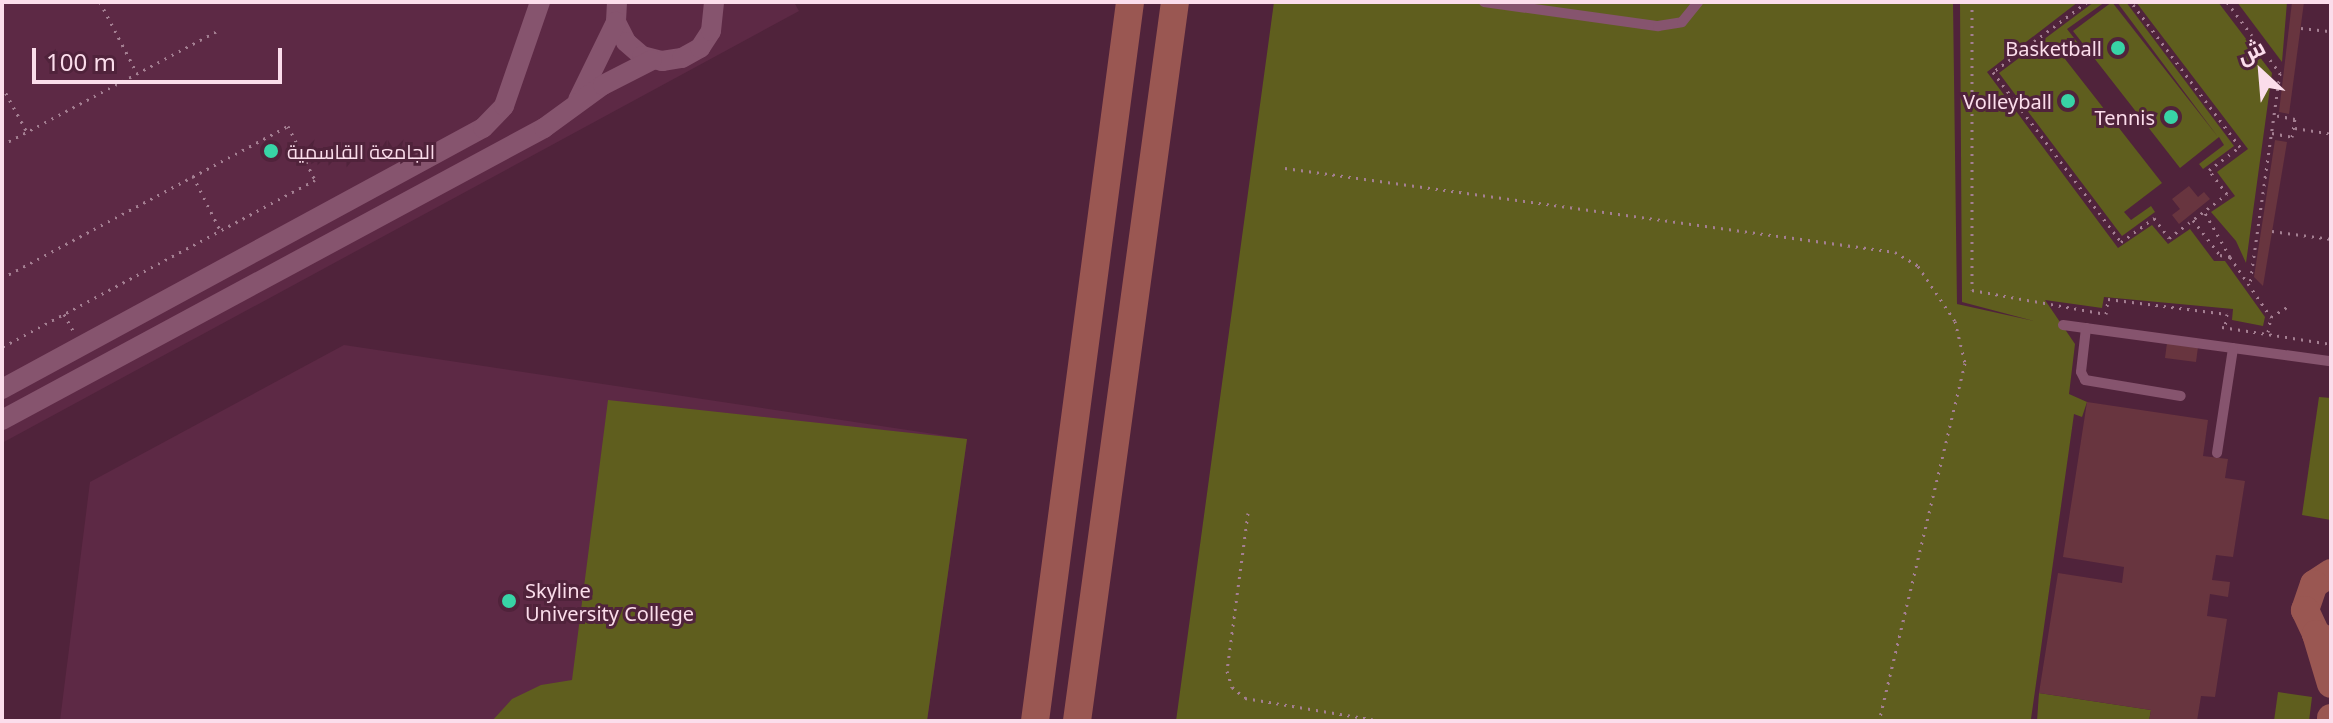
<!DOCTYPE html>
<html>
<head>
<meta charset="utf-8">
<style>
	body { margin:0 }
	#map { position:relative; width:2333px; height:723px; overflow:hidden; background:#50233b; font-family:"Noto Sans",Cairo,sans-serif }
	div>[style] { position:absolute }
	.built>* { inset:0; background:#5d2945 }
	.green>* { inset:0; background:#5f5e1e }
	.building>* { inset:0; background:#68353f }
	.path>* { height:3px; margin-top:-1.5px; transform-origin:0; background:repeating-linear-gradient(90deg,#a47f92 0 2px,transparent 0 8px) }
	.lane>* { height:10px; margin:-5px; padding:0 5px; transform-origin:5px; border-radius:5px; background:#86546e }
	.street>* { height:20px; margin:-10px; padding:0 10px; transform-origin:10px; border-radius:10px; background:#86546e }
	.secondary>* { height:28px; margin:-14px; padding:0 14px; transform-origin:14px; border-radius:14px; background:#9a5752 }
	.dots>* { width:22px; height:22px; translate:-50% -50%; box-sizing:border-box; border:4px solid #50233b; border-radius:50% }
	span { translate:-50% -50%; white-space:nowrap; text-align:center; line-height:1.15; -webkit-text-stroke:6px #50233b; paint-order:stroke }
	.poi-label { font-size:20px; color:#fbddeb }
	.right { translate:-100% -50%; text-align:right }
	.left { translate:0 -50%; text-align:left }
	.frame { position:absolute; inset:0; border:4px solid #fbddeb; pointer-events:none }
	.north { position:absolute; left:2221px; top:32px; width:80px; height:80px; -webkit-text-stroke:6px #50233b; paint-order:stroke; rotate:334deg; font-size:22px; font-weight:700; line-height:32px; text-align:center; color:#fbddeb }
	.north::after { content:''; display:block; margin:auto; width:28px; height:36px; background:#fbddeb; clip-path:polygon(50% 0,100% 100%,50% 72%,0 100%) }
	.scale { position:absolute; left:32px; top:48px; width:250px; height:36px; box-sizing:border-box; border:4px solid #fbddeb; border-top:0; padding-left:10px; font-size:24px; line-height:28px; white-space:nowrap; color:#fbddeb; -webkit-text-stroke:6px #50233b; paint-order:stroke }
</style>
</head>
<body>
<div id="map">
	<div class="built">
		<div style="clip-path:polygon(2px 2px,794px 2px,799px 11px,2px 443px)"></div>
		<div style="clip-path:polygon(344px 345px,967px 439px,927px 721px,60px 721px,90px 482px)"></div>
	</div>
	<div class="green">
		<div style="clip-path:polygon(1274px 2px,1953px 2px,1957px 304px,2034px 321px,1962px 302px,1960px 2px,2078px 2px,1987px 72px,2118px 248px,2152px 225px,2168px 244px,2190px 229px,2214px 261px,2225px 261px,2265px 317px,2263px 326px,2232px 320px,2233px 309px,2104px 297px,2102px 308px,2045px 300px,2075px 344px,2069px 394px,2087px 402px,2082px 417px,2074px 414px,2031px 719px,1176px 721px)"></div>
		<div style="clip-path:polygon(2094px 2px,2105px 2px,2067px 29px,2081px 47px,2065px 59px,2162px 183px,2124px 212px,2131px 220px,2151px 206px,2155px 212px,2122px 236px,1999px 73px)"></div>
		<div style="clip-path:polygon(2112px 2px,2218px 137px,2117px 2px,2126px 2px,2234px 146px,2203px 169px,2199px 164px,2224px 145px,2219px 137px,2180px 168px,2073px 31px)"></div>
		<div style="clip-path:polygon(2136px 2px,2218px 2px,2272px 73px,2246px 263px,2236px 241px,2211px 212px,2235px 196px,2217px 172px,2248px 149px)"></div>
		<div style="clip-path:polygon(2237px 2px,2287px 2px,2282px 62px)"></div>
		<div style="clip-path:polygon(2319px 397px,2331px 398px,2331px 520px,2302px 515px)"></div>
		<div style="clip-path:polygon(608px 400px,967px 439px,927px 721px,492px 721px,512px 699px,541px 685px,572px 680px)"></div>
		<div style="clip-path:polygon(2278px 692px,2312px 697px,2309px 721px,2274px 721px)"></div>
		<div style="clip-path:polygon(2039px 693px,2151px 710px,2149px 721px,2037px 721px)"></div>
	</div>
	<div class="building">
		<div style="clip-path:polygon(2292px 2px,2304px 2px,2289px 114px,2279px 112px)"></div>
		<div style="clip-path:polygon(2275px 140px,2287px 142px,2263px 286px,2254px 277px)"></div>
		<div style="clip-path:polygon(2189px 186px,2198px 197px,2204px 192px,2210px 199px,2179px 224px,2172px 215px,2180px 209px,2172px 199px)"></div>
		<div style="clip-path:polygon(2167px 343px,2198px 347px,2196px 362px,2165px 358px)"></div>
		<div style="clip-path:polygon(2087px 402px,2208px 420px,2203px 456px,2228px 459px,2225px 478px,2245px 481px,2233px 557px,2216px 555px,2212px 580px,2230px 582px,2228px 597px,2210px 594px,2207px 616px,2227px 619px,2215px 697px,2201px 696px,2197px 721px,2149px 721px,2151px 710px,2039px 693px,2058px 573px,2122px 583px,2124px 567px,2063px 557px)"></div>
	</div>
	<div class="path">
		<div style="left:100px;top:2px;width:80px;rotate:62.5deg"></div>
		<div style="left:1972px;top:2px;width:288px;rotate:90deg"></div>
		<div style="left:1972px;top:290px;width:136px;rotate:10.2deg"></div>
		<div style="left:2106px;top:314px;width:15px;rotate:-82deg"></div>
		<div style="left:2108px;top:299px;width:120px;rotate:7.2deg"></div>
		<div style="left:2227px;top:314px;width:13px;rotate:99deg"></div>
		<div style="left:2087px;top:2px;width:117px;rotate:143.3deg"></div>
		<div style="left:1993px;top:72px;width:213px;rotate:53deg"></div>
		<div style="left:2121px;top:242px;width:41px;rotate:-36deg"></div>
		<div style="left:2154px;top:218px;width:25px;rotate:53deg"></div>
		<div style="left:2169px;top:238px;width:73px;rotate:-37.2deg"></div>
		<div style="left:2227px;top:194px;width:30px;rotate:-127deg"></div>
		<div style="left:2209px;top:170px;width:39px;rotate:-37deg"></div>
		<div style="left:2240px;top:147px;width:181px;rotate:-126.9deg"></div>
		<div style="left:2227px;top:2px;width:89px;rotate:53.3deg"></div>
		<div style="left:2280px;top:73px;width:213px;rotate:98.1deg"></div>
		<div style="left:2301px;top:28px;width:30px;rotate:6deg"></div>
		<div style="left:2px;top:86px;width:52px;rotate:61.5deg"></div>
		<div style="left:2295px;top:128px;width:36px;rotate:9deg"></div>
		<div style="left:2272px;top:133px;width:20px;rotate:11deg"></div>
		<div style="left:2292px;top:137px;width:18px;rotate:-81deg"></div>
		<div style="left:2295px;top:119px;width:21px;rotate:-169deg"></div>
		<div style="left:2px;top:145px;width:243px;rotate:-27.9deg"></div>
		<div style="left:1285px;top:168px;width:616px;rotate:7.84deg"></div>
		<div style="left:1895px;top:252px;width:27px;rotate:31deg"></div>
		<div style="left:1918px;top:266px;width:66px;rotate:56.1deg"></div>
		<div style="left:1955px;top:321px;width:43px;rotate:76.6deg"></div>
		<div style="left:1965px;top:363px;width:368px;rotate:103.5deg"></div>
		<div style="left:193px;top:176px;width:60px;rotate:63.4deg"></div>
		<div style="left:2193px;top:220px;width:44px;rotate:52.4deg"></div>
		<div style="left:2220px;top:255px;width:10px;rotate:11deg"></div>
		<div style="left:2230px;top:257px;width:53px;rotate:-119.5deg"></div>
		<div style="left:2272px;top:231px;width:60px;rotate:7.7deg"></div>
		<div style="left:2230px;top:257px;width:73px;rotate:55.7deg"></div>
		<div style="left:2271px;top:317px;width:19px;rotate:-32deg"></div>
		<div style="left:2px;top:278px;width:324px;rotate:-28deg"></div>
		<div style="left:288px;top:126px;width:60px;rotate:63.4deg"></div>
		<div style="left:315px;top:180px;width:355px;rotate:151.9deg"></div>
		<div style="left:64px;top:314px;width:21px;rotate:61deg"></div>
		<div style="left:2222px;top:327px;width:110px;rotate:8.9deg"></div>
		<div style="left:2268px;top:332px;width:15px;rotate:-79deg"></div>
		<div style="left:1248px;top:513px;width:159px;rotate:97.6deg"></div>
		<div style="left:1227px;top:671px;width:17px;rotate:73deg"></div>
		<div style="left:1232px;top:687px;width:17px;rotate:40deg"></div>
		<div style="left:1245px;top:698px;width:139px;rotate:9.5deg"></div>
	</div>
	<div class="lane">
		<div style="left:1484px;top:2px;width:176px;rotate:7.9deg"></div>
		<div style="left:1658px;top:26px;width:24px;rotate:-9deg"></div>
		<div style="left:1682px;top:22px;width:26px;rotate:-51deg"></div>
		<div style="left:2063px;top:325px;width:270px;rotate:7.7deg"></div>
		<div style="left:2086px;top:328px;width:44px;rotate:96.5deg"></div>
		<div style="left:2081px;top:372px;width:9px;rotate:63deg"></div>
		<div style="left:2085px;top:380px;width:97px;rotate:9.5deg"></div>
		<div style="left:2217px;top:453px;width:106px;rotate:-81.3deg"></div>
	</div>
	<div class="street">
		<div style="left:617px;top:2px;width:20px;rotate:93deg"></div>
		<div style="left:616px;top:22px;width:22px;rotate:63deg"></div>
		<div style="left:626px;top:42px;width:21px;rotate:41deg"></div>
		<div style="left:642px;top:56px;width:21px;rotate:14deg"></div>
		<div style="left:662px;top:61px;width:20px;rotate:-9deg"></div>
		<div style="left:682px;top:58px;width:21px;rotate:-29deg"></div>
		<div style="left:700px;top:48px;width:20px;rotate:-57deg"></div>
		<div style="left:711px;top:31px;width:29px;rotate:-84deg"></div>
		<div style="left:578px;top:100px;width:87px;rotate:-64deg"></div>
		<div style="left:2px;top:389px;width:547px;rotate:-28.49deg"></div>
		<div style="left:483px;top:128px;width:30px;rotate:-46deg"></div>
		<div style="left:504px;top:106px;width:110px;rotate:-70.9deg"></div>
		<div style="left:2px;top:420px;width:616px;rotate:-28.31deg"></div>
		<div style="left:544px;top:128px;width:73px;rotate:-36.1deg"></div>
		<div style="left:603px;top:85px;width:55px;rotate:-27deg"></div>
	</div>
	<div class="secondary">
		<div style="left:2331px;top:573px;width:20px;rotate:147deg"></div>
		<div style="left:2314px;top:584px;width:28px;rotate:109deg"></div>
		<div style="left:2305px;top:610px;width:26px;rotate:65deg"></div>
		<div style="left:2316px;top:634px;width:17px;rotate:31deg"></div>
		<div style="left:2316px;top:634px;width:52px;rotate:73.3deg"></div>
		<div style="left:1035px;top:721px;width:725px;rotate:-82.47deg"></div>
		<div style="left:1077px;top:721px;width:726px;rotate:-82.24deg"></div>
		<div style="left:2331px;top:721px;width:3px;rotate:-90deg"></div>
	</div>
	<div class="dots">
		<div style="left:2118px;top:48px;background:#38d4a6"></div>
		<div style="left:2068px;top:101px;background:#38d4a6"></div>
		<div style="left:2171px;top:117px;background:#38d4a6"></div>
		<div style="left:271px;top:151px;background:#38d4a6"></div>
		<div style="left:509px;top:601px;background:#38d4a6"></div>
	</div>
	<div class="poi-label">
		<span class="right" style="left:2102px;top:48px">Basketball</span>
		<span class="right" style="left:2052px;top:101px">Volleyball</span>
		<span class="right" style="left:2155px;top:117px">Tennis</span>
		<span class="left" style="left:287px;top:151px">الجامعة القاسمية</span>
		<span class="left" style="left:525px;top:602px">Skyline<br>University College</span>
	</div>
	<div class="frame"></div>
	<div class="north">ش</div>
	<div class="scale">100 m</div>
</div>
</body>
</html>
